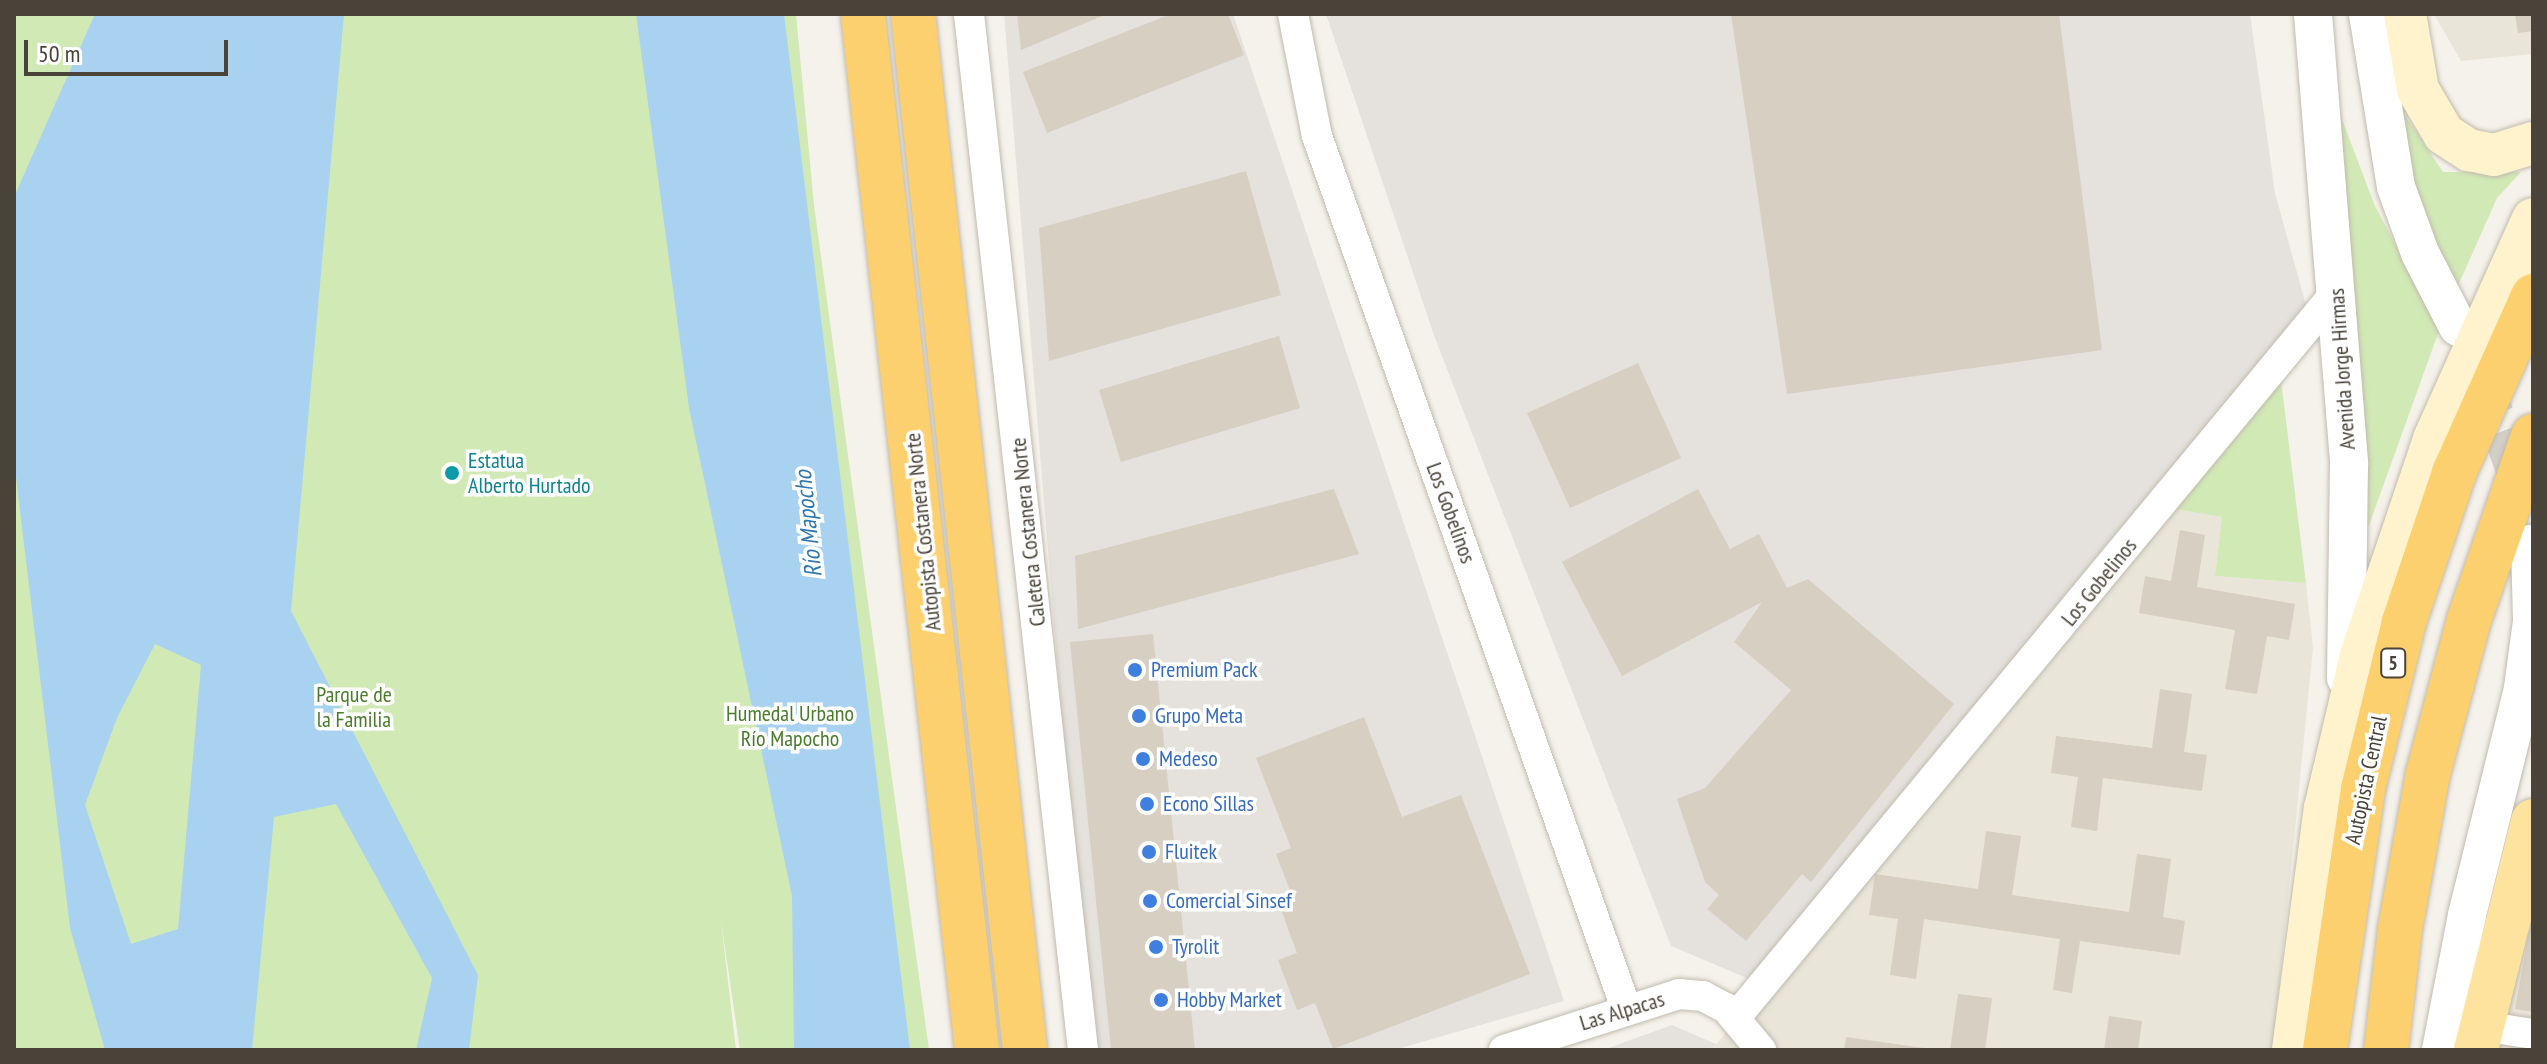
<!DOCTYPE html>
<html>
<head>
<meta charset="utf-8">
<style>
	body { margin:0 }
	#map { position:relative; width:2547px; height:1064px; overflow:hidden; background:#f5f2eb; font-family:"PT Sans Narrow",sans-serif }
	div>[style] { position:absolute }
	.residential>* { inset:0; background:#e9e5d9 }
	.industrial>* { inset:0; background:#e5e1dc }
	.green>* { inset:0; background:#d1e9b5 }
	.water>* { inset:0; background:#a9d2f0 }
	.building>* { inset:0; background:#d7cfc1 }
	.tertiary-tunnel>* { height:38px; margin-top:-19px; transform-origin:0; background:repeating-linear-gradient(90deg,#d3cfc7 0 38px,transparent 0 57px) }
	.roads { filter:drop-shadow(0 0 2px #c1bbae) drop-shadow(0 0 2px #c1bbae) }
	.minor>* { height:30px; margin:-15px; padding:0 15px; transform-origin:15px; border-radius:15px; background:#fff }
	.tertiary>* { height:38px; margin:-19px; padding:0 19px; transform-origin:19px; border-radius:19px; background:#fff }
	.secondary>* { height:42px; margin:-21px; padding:0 21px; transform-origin:21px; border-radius:21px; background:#fef3cd }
	.primary>* { height:44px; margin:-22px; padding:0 22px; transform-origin:22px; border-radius:22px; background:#fde39d }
	.motorway>* { height:44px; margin:-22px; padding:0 22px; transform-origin:22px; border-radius:22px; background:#fcd06f }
	.dots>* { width:22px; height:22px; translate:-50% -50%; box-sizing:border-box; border:4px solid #fff; border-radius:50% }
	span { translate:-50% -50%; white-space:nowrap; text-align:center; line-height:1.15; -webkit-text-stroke:7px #fff; paint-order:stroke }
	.shield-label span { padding:2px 6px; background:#fff; border:2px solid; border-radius:6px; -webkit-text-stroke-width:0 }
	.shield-label { font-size:20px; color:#4a4339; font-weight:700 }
	.street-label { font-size:22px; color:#4a4339 }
	.culture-label { font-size:22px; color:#0d838f }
	.left { translate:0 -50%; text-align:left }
	.shop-label { font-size:22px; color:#366cbe }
	.park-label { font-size:22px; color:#497c2b }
	.water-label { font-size:24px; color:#2f77ae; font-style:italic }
	.frame { position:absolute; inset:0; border:16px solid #4a4339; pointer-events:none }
	.scale { position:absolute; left:24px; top:40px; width:204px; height:36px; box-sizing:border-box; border:4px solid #4a4339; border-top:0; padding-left:10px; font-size:24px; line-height:28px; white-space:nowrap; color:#4a4339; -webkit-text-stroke:6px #fff; paint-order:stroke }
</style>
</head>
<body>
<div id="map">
	<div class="residential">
		<div style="clip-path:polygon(2434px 14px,2533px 14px,2533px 54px,2461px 61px)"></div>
		<div style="clip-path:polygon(2175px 509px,2222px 517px,2215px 576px,2306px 583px,2313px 648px,2273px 1050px,1711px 1050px)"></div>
		<div style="clip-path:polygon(2533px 874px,2533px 1050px,2492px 1050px)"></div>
	</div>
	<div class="industrial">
		<div style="clip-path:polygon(1004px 14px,1233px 14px,1564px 1001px,1394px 1050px,1089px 1050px)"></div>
		<div style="clip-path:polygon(1326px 14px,2250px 14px,2275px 193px,2309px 316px,1754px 981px,1671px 946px,1435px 338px)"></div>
		<div style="clip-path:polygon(1672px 1025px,1716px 1044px,1711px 1050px,1603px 1050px)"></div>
	</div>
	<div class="green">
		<div style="clip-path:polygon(14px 14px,796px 14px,814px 205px,929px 1050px,740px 1050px,721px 921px,736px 1050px,14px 1050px)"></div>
		<div style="clip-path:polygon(2330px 88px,2375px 206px,2440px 328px,2368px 528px)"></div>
		<div style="clip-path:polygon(2394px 99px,2443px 172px,2521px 172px,2497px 198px,2457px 288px,2412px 195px)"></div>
		<div style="clip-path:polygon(2281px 380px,2306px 583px,2215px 576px,2222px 517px,2175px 509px)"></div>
	</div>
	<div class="water">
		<div style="clip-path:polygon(evenodd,95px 14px,344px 14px,291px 611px,478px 975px,469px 1050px,416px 1050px,432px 978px,336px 804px,274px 817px,252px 1050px,105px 1050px,70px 928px,14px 460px,14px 197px,95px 14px,155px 644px,201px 665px,178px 929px,131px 944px,85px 805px,117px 718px,155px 644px)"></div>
		<div style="clip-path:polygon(636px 14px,784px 14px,910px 1050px,794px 1050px,792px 896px,689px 408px)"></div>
	</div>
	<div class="building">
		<div style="clip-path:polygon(1017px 14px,1107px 14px,1021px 50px)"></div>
		<div style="clip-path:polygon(1171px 14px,1228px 14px,1244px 55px,1047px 133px,1023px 72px)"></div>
		<div style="clip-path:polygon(1731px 14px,2059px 14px,2102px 350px,1787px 394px)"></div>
		<div style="clip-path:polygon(2515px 14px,2533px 14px,2533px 31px,2518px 33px)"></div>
		<div style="clip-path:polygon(1246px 171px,1281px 295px,1049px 361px,1039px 228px)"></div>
		<div style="clip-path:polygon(1279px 336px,1300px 408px,1121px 462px,1099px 390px)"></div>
		<div style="clip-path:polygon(1638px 363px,1681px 458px,1570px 508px,1527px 413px)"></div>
		<div style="clip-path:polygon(1334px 489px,1359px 554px,1078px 629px,1075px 556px)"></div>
		<div style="clip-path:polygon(1698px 489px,1730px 549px,1759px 534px,1787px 588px,1808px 579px,1954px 704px,1811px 882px,1802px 874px,1746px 941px,1707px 909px,1719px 895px,1705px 882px,1677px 799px,1705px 788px,1791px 690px,1734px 642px,1762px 602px,1622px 676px,1562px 562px)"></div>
		<div style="clip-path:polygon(2180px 530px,2205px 535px,2197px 587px,2295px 604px,2289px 640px,2267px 636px,2257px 694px,2225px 689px,2235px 630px,2139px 613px,2145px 576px,2171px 581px)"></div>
		<div style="clip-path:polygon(1153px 634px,1195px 1050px,1111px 1050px,1070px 642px)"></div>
		<div style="clip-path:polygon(2160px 689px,2192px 694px,2184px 752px,2207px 755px,2202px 791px,2103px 778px,2097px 831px,2071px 827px,2078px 777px,2051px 773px,2056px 736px,2152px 748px)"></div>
		<div style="clip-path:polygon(1364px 717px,1402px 817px,1461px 795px,1530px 974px,1333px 1049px,1315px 1003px,1297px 1010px,1278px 960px,1297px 953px,1280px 907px,1294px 901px,1276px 854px,1291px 848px,1256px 758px)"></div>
		<div style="clip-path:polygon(1986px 831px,2021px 836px,2012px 895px,2129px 912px,2137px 854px,2171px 859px,2163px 917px,2185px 921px,2180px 955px,2080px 941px,2072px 993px,2053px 990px,2060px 939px,1924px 919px,1916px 979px,1890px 975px,1898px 919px,1869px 915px,1875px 874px,1978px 889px)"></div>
		<div style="clip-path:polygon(2531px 921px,2533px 921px,2533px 1012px,2515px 1009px)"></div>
		<div style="clip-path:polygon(1958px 994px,1992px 998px,1985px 1050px,1950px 1050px)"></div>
		<div style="clip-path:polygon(2109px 1016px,2142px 1021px,2138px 1050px,2104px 1050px)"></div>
		<div style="clip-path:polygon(1846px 1037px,1924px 1048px,1924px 1050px,1844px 1050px)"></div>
	</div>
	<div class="tertiary-tunnel">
		<div style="left:2482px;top:378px;width:98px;rotate:70.3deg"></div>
		<div style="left:2515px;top:470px;width:76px;rotate:78.5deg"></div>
	</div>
	<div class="roads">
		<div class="minor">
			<div style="left:969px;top:14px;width:1042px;rotate:83.72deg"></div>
			<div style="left:1293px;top:14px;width:124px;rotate:78.9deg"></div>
			<div style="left:1317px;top:136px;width:925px;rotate:70.49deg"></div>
			<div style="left:1736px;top:1017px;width:942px;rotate:-50.38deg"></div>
			<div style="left:2481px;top:1026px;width:53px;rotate:8.7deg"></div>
			<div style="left:1504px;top:1050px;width:184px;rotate:-17.7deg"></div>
			<div style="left:1679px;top:994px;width:24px;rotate:5deg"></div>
			<div style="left:1703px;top:996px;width:26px;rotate:28deg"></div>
			<div style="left:1726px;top:1008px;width:55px;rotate:50.2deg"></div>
		</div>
		<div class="tertiary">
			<div style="left:2313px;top:14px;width:452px;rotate:85.4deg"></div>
			<div style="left:2349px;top:465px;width:213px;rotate:90.8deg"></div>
			<div style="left:2368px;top:14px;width:175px;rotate:80.8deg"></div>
			<div style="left:2396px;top:187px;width:70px;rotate:70deg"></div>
			<div style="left:2420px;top:253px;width:83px;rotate:62.8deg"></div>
			<div style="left:2441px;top:1050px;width:137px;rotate:-79.1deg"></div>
			<div style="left:2467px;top:915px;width:234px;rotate:-76.1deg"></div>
			<div style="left:2523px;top:688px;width:68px;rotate:-82.3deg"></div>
			<div style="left:2532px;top:621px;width:77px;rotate:-91.5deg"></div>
		</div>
		<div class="secondary">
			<div style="left:2405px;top:14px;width:77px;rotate:80.3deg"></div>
			<div style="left:2418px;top:90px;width:51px;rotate:59.4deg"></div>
			<div style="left:2444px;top:134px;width:30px;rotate:33deg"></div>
			<div style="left:2469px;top:150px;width:25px;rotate:11deg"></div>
			<div style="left:2494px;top:155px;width:41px;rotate:-17.1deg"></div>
			<div style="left:2293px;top:1050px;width:244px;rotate:-82.5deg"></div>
			<div style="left:2325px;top:808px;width:160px;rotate:-76.7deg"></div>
			<div style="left:2362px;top:652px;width:225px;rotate:-71.3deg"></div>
			<div style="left:2434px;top:439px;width:241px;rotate:-65.8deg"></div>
		</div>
		<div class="primary">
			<div style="left:2476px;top:1050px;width:236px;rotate:-76deg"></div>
		</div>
		<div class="motorway">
			<div style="left:863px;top:14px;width:1042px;rotate:83.72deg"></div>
			<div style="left:913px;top:14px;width:1042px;rotate:83.83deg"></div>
			<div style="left:2325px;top:1050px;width:264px;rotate:-81.7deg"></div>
			<div style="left:2363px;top:789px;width:172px;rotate:-76.2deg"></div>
			<div style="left:2404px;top:622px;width:157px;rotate:-71.4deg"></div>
			<div style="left:2454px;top:473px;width:194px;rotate:-65.9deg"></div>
			<div style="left:2386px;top:1050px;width:122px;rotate:-83.4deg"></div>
			<div style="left:2400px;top:929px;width:158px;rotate:-79.8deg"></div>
			<div style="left:2428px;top:774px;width:159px;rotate:-75.1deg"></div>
			<div style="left:2469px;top:620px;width:195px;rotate:-70.8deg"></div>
		</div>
	</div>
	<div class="dots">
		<div style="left:452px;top:473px;background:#0f9aa8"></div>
		<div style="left:1135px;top:670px;background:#3f7fe0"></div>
		<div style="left:1139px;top:716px;background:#3f7fe0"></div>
		<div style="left:1143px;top:759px;background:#3f7fe0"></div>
		<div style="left:1147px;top:804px;background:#3f7fe0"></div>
		<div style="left:1149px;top:852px;background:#3f7fe0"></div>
		<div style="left:1150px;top:901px;background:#3f7fe0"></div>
		<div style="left:1156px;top:947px;background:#3f7fe0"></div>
		<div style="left:1161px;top:1000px;background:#3f7fe0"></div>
	</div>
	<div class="shield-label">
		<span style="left:2393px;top:663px">5</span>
	</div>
	<div class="street-label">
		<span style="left:2342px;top:369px;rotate:-94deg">Avenida Jorge Hirmas</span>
		<span style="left:1451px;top:513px;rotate:70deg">Los Gobelinos</span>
		<span style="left:923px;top:532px;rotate:-96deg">Autopista Costanera Norte</span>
		<span style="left:1028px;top:532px;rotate:-96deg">Caletera Costanera Norte</span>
		<span style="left:2099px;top:582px;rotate:-51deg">Los Gobelinos</span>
		<span style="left:2366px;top:780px;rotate:-78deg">Autopista Central</span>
		<span style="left:1622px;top:1011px;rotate:-17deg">Las Alpacas</span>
	</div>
	<div class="culture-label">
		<span class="left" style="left:468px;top:473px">Estatua<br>Alberto Hurtado</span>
	</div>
	<div class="shop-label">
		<span class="left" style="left:1151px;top:670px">Premium Pack</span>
		<span class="left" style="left:1155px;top:716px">Grupo Meta</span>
		<span class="left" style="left:1159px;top:759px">Medeso</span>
		<span class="left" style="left:1163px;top:804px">Econo Sillas</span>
		<span class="left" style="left:1165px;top:852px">Fluitek</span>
		<span class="left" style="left:1166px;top:901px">Comercial Sinsef</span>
		<span class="left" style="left:1172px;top:947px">Tyrolit</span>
		<span class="left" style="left:1177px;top:1000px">Hobby Market</span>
	</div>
	<div class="park-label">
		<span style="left:354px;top:707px">Parque de<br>la Familia</span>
		<span style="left:790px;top:726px">Humedal Urbano<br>Río Mapocho</span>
	</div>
	<div class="water-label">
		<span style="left:808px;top:524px;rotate:-96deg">Río Mapocho</span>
	</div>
	<div class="frame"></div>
	<div class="scale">50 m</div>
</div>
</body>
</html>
